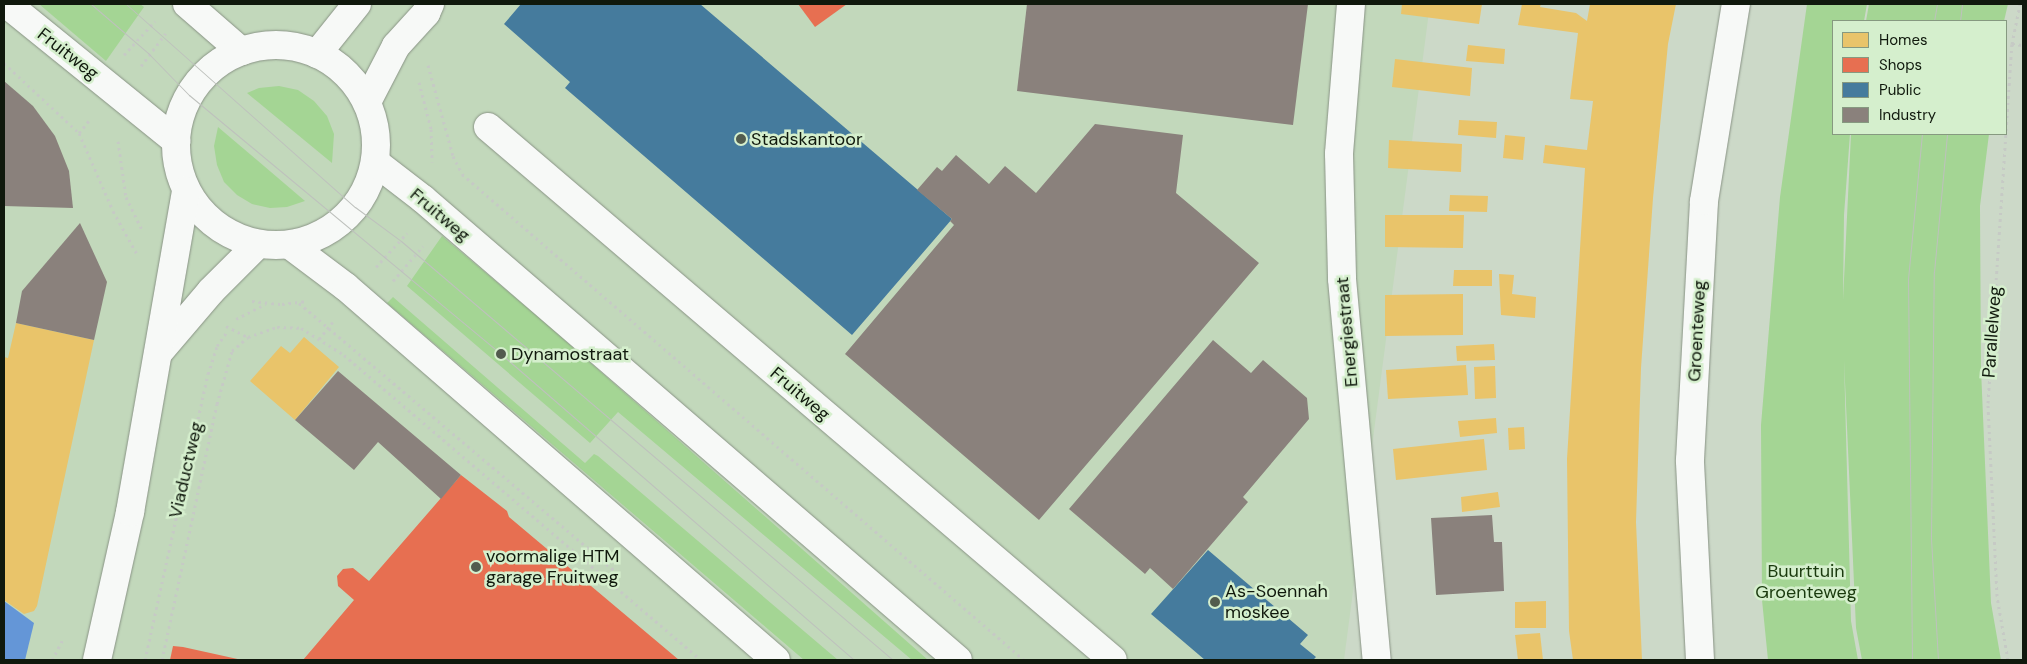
<!DOCTYPE html>
<html>
<head>
<meta charset="utf-8">
<style>
	body { margin:0 }
	#map { position:relative; width:2027px; height:664px; overflow:hidden; background:#ccd9c8; font-family:"DM Sans",sans-serif }
	div>[style] { position:absolute }
	.built>* { inset:0; background:#c2d8bb }
	.green>* { inset:0; background:#a4d594 }
	.water>* { inset:0; background:#6496d7 }
	.homes>* { inset:0; background:#e9c46a }
	.shops>* { inset:0; background:#e76f51 }
	.public>* { inset:0; background:#457b9d }
	.industry>* { inset:0; background:#8a817c }
	.path>* { height:3px; margin-top:-1.5px; transform-origin:0; background:repeating-linear-gradient(90deg,#c6cac5 0 2.5px,transparent 0 6.5px) }
	.roads { filter:drop-shadow(0 0 1px #899385) drop-shadow(0 0 1px #899385) }
	.minor>* { height:28px; margin:-14px; padding:0 14px; transform-origin:14px; border-radius:14px; background:#f7f9f7 }
	.minor>.ring { margin:-14px; padding:0; box-sizing:content-box; background:none; border:28px solid #f7f9f7; border-radius:50% }
	.tram>* { height:1px; margin:-0.5px; padding:0 0.5px; transform-origin:0.5px; border-radius:0.5px; background:#bec1bd }
	.dots>* { width:14px; height:14px; translate:-50% -50%; box-sizing:border-box; border:2px solid #d5efcd; border-radius:50% }
	span { translate:-50% -50%; white-space:nowrap; text-align:center; line-height:1.15; -webkit-text-stroke:5px #d5efcd; paint-order:stroke }
	.street-label { font-size:18px; color:#10190d }
	.poi-label { font-size:18px; color:#10190d }
	.left { translate:0 -50%; text-align:left }
	.park-label { font-size:18px; color:#1a3a0e }
	.frame { position:absolute; inset:0; border:5px solid #10190d; pointer-events:none }
	.legend { position:absolute; left:1832px; top:20px; width:175px; height:115px; box-sizing:border-box; background:#d5efcd; border:1px solid #869980; margin:0; padding:6px 9px; list-style:none; font-size:15px; color:#10190d }
	.legend li { display:flex; align-items:center; gap:10px; height:25px }
	.legend b { width:25px; border:1px solid #869980 }
</style>
</head>
<body>
<div id="map">
	<div class="built">
		<div style="clip-path:polygon(4px 4px,1430px 4px,1344px 660px,4px 660px)"></div>
	</div>
	<div class="green">
		<div style="clip-path:polygon(39px 4px,140px 4px,144px 7px,106px 61px)"></div>
		<div style="clip-path:polygon(1807px 4px,1867px 4px,1864px 21px,1833px 21px,1833px 134px,1850px 134px,1844px 215px,1843px 300px,1851px 134px,1989px 134px,1980px 206px,1981px 369px,1991px 603px,2001px 660px,1862px 660px,1856px 628px,1844px 360px,1851px 621px,1858px 660px,1768px 660px,1762px 600px,1761px 425px,1780px 197px)"></div>
		<div style="clip-path:polygon(1869px 4px,2008px 4px,2004px 21px,1866px 21px)"></div>
		<div style="clip-path:polygon(279px 86px,298px 90px,314px 101px,327px 116px,334px 134px,332px 163px,247px 93px,259px 88px)"></div>
		<div style="clip-path:polygon(218px 127px,305px 201px,287px 207px,270px 208px,252px 204px,237px 195px,224px 182px,217px 165px,214px 146px)"></div>
		<div style="clip-path:polygon(442px 236px,543px 321px,928px 660px,912px 660px,618px 412px,590px 443px,407px 286px)"></div>
		<div style="clip-path:polygon(393px 297px,585px 463px,594px 454px,598px 456px,838px 660px,804px 660px,387px 303px)"></div>
	</div>
	<div class="water">
		<div style="clip-path:polygon(4px 601px,34px 623px,25px 660px,4px 660px)"></div>
	</div>
	<div class="homes">
		<div style="clip-path:polygon(1402px 4px,1482px 4px,1479px 24px,1401px 14px)"></div>
		<div style="clip-path:polygon(1522px 4px,1541px 4px,1540px 7px,1576px 13px,1587px 21px,1590px 4px,1676px 4px,1668px 44px,1653px 198px,1641px 368px,1636px 522px,1642px 660px,1573px 660px,1569px 631px,1567px 459px,1585px 168px,1543px 163px,1545px 145px,1587px 150px,1593px 101px,1570px 99px,1578px 33px,1518px 25px)"></div>
		<div style="clip-path:polygon(1468px 45px,1505px 49px,1504px 64px,1466px 61px)"></div>
		<div style="clip-path:polygon(1395px 59px,1472px 68px,1470px 96px,1392px 87px)"></div>
		<div style="clip-path:polygon(1459px 120px,1497px 122px,1496px 138px,1458px 135px)"></div>
		<div style="clip-path:polygon(1505px 135px,1525px 137px,1523px 160px,1503px 158px)"></div>
		<div style="clip-path:polygon(1389px 140px,1462px 144px,1461px 172px,1388px 168px)"></div>
		<div style="clip-path:polygon(1450px 195px,1488px 196px,1487px 212px,1449px 211px)"></div>
		<div style="clip-path:polygon(1385px 215px,1464px 215px,1463px 248px,1385px 247px)"></div>
		<div style="clip-path:polygon(1454px 270px,1492px 270px,1492px 286px,1453px 286px)"></div>
		<div style="clip-path:polygon(1499px 274px,1514px 275px,1512px 294px,1536px 297px,1535px 318px,1501px 315px)"></div>
		<div style="clip-path:polygon(1463px 294px,1463px 335px,1385px 336px,1385px 295px)"></div>
		<div style="clip-path:polygon(16px 323px,94px 340px,37px 606px,34px 611px,24px 614px,4px 600px,4px 357px,8px 358px)"></div>
		<div style="clip-path:polygon(304px 337px,339px 367px,295px 420px,250px 381px,281px 346px,290px 353px)"></div>
		<div style="clip-path:polygon(1494px 344px,1495px 360px,1457px 361px,1456px 346px)"></div>
		<div style="clip-path:polygon(1466px 365px,1468px 395px,1388px 399px,1386px 370px)"></div>
		<div style="clip-path:polygon(1495px 366px,1496px 398px,1475px 399px,1474px 367px)"></div>
		<div style="clip-path:polygon(1496px 418px,1497px 433px,1460px 437px,1458px 421px)"></div>
		<div style="clip-path:polygon(1524px 427px,1525px 449px,1509px 450px,1508px 428px)"></div>
		<div style="clip-path:polygon(1484px 439px,1487px 470px,1396px 480px,1393px 449px)"></div>
		<div style="clip-path:polygon(1498px 492px,1500px 507px,1462px 512px,1461px 497px)"></div>
		<div style="clip-path:polygon(1546px 601px,1546px 628px,1515px 628px,1515px 602px)"></div>
		<div style="clip-path:polygon(1540px 633px,1543px 660px,1518px 660px,1515px 635px)"></div>
	</div>
	<div class="shops">
		<div style="clip-path:polygon(798px 4px,847px 4px,815px 27px)"></div>
		<div style="clip-path:polygon(461px 475px,507px 511px,509px 517px,679px 660px,303px 660px,354px 600px,338px 586px,337px 576px,343px 569px,353px 568px,369px 581px)"></div>
		<div style="clip-path:polygon(173px 646px,183px 647px,242px 660px,170px 660px)"></div>
	</div>
	<div class="public">
		<div style="clip-path:polygon(521px 4px,700px 4px,952px 219px,852px 335px,565px 88px,570px 82px,504px 24px)"></div>
		<div style="clip-path:polygon(1208px 550px,1308px 635px,1300px 644px,1316px 657px,1313px 660px,1205px 660px,1151px 614px)"></div>
	</div>
	<div class="industry">
		<div style="clip-path:polygon(1027px 4px,1308px 4px,1293px 125px,1017px 91px)"></div>
		<div style="clip-path:polygon(4px 81px,33px 106px,55px 136px,69px 171px,73px 208px,4px 206px)"></div>
		<div style="clip-path:polygon(1095px 124px,1183px 135px,1176px 193px,1259px 263px,1039px 520px,845px 354px,954px 225px,950px 221px,952px 219px,917px 190px,937px 167px,942px 171px,956px 155px,989px 184px,1005px 166px,1036px 193px)"></div>
		<div style="clip-path:polygon(80px 223px,107px 282px,94px 340px,16px 323px,22px 291px)"></div>
		<div style="clip-path:polygon(1213px 340px,1251px 373px,1263px 360px,1307px 398px,1309px 419px,1243px 497px,1248px 502px,1173px 589px,1150px 568px,1145px 574px,1069px 509px)"></div>
		<div style="clip-path:polygon(338px 371px,461px 475px,441px 499px,378px 442px,354px 470px,295px 420px)"></div>
		<div style="clip-path:polygon(1492px 515px,1494px 542px,1502px 542px,1504px 591px,1436px 595px,1431px 518px)"></div>
	</div>
	<div class="path">
		<div style="left:2012px;top:44px;width:11px;rotate:5deg"></div>
		<div style="left:124px;top:55px;width:46px;rotate:-47.6deg"></div>
		<div style="left:4px;top:63px;width:103px;rotate:43deg"></div>
		<div style="left:79px;top:133px;width:85px;rotate:66.4deg"></div>
		<div style="left:113px;top:211px;width:51px;rotate:60.9deg"></div>
		<div style="left:428px;top:65px;width:94px;rotate:74.6deg"></div>
		<div style="left:453px;top:156px;width:20px;rotate:63deg"></div>
		<div style="left:462px;top:174px;width:743px;rotate:40.85deg"></div>
		<div style="left:141px;top:66px;width:41px;rotate:-52.9deg"></div>
		<div style="left:419px;top:82px;width:49px;rotate:75.7deg"></div>
		<div style="left:431px;top:129px;width:33px;rotate:88deg"></div>
		<div style="left:79px;top:133px;width:19px;rotate:-51deg"></div>
		<div style="left:118px;top:141px;width:57px;rotate:81.9deg"></div>
		<div style="left:126px;top:197px;width:37px;rotate:64deg"></div>
		<div style="left:376px;top:267px;width:46px;rotate:-47.6deg"></div>
		<div style="left:393px;top:281px;width:46px;rotate:-49.4deg"></div>
		<div style="left:252px;top:301px;width:30px;rotate:6deg"></div>
		<div style="left:282px;top:304px;width:23px;rotate:-7deg"></div>
		<div style="left:299px;top:303px;width:419px;rotate:40.3deg"></div>
		<div style="left:236px;top:319px;width:33px;rotate:-27deg"></div>
		<div style="left:226px;top:326px;width:25px;rotate:27deg"></div>
		<div style="left:248px;top:337px;width:31px;rotate:-19deg"></div>
		<div style="left:277px;top:327px;width:24px;rotate:2deg"></div>
		<div style="left:301px;top:328px;width:51px;rotate:32.1deg"></div>
		<div style="left:344px;top:355px;width:470px;rotate:40.5deg"></div>
		<div style="left:319px;top:339px;width:22px;rotate:-51deg"></div>
		<div style="left:52px;top:660px;width:24px;rotate:-62deg"></div>
		<div style="left:145px;top:660px;width:293px;rotate:-77.6deg"></div>
		<div style="left:208px;top:374px;width:29px;rotate:-72deg"></div>
		<div style="left:217px;top:346px;width:19px;rotate:-55deg"></div>
		<div style="left:162px;top:660px;width:262px;rotate:-77.9deg"></div>
		<div style="left:217px;top:404px;width:55px;rotate:-74.2deg"></div>
		<div style="left:232px;top:351px;width:21px;rotate:-41deg"></div>
		<div style="left:2008px;top:660px;width:65px;rotate:-99.8deg"></div>
		<div style="left:1997px;top:596px;width:193px;rotate:-92.7deg"></div>
		<div style="left:1988px;top:403px;width:360px;rotate:-86.2deg"></div>
		<div style="left:2012px;top:44px;width:41px;rotate:-78.7deg"></div>
	</div>
	<div class="roads">
		<div class="minor">
			<div style="left:7px;top:4px;width:218px;rotate:39deg"></div>
			<div style="left:187px;top:4px;width:72px;rotate:41deg"></div>
			<div style="left:1351px;top:4px;width:150px;rotate:94.6deg"></div>
			<div style="left:1339px;top:154px;width:125px;rotate:88.6deg"></div>
			<div style="left:1342px;top:279px;width:383px;rotate:84.8deg"></div>
			<div class="ring" style="left:176px;top:45px;width:172px;height:172px"></div>
			<div style="left:317px;top:54px;width:64px;rotate:-51.3deg"></div>
			<div style="left:367px;top:102px;width:63px;rotate:-62.6deg"></div>
			<div style="left:396px;top:46px;width:45px;rotate:-47.7deg"></div>
			<div style="left:426px;top:13px;width:10px;rotate:-66deg"></div>
			<div style="left:488px;top:127px;width:821px;rotate:40.46deg"></div>
			<div style="left:375px;top:162px;width:61px;rotate:37.6deg"></div>
			<div style="left:423px;top:199px;width:706px;rotate:40.75deg"></div>
			<div style="left:290px;top:245px;width:70px;rotate:36.9deg"></div>
			<div style="left:346px;top:287px;width:569px;rotate:40.94deg"></div>
			<div style="left:160px;top:351px;width:79px;rotate:-49.6deg"></div>
			<div style="left:211px;top:291px;width:65px;rotate:-45deg"></div>
			<div style="left:97px;top:660px;width:152px;rotate:-77.4deg"></div>
			<div style="left:130px;top:512px;width:326px;rotate:-80.1deg"></div>
			<div style="left:1700px;top:660px;width:200px;rotate:-92.9deg"></div>
			<div style="left:1690px;top:460px;width:259px;rotate:-86.9deg"></div>
			<div style="left:1704px;top:201px;width:200px;rotate:-80.8deg"></div>
		</div>
	</div>
	<div class="tram">
		<div style="left:91px;top:4px;width:75px;rotate:40.7deg"></div>
		<div style="left:148px;top:53px;width:59px;rotate:45.7deg"></div>
		<div style="left:189px;top:95px;width:405px;rotate:39.7deg"></div>
		<div style="left:501px;top:354px;width:467px;rotate:40.9deg"></div>
		<div style="left:126px;top:4px;width:306px;rotate:41.6deg"></div>
		<div style="left:355px;top:207px;width:57px;rotate:36.5deg"></div>
		<div style="left:401px;top:241px;width:646px;rotate:40.42deg"></div>
		<div style="left:1934px;top:21px;width:17px;rotate:-80deg"></div>
		<div style="left:1960px;top:21px;width:17px;rotate:-83deg"></div>
		<div style="left:1912px;top:660px;width:381px;rotate:-90.6deg"></div>
		<div style="left:1908px;top:279px;width:146px;rotate:-84.5deg"></div>
		<div style="left:1938px;top:660px;width:123px;rotate:-93.3deg"></div>
		<div style="left:1931px;top:537px;width:265px;rotate:-89.4deg"></div>
		<div style="left:1934px;top:272px;width:139px;rotate:-84.6deg"></div>
	</div>
	<div class="dots">
		<div style="left:741px;top:139px;background:#525c4e"></div>
		<div style="left:501px;top:354px;background:#525c4e"></div>
		<div style="left:476px;top:567px;background:#525c4e"></div>
		<div style="left:1215px;top:602px;background:#525c4e"></div>
	</div>
	<div class="street-label">
		<span style="left:68px;top:54px;rotate:38deg">Fruitweg</span>
		<span style="left:440px;top:215px;rotate:40deg">Fruitweg</span>
		<span style="left:1697px;top:331px;rotate:-87deg">Groenteweg</span>
		<span style="left:1347px;top:332px;rotate:-95deg">Energiestraat</span>
		<span style="left:1992px;top:332px;rotate:-86deg">Parallelweg</span>
		<span style="left:800px;top:394px;rotate:40deg">Fruitweg</span>
		<span style="left:186px;top:470px;rotate:-77deg">Viaductweg</span>
	</div>
	<div class="poi-label">
		<span class="left" style="left:751px;top:139px">Stadskantoor</span>
		<span class="left" style="left:511px;top:354px">Dynamostraat</span>
		<span class="left" style="left:486px;top:567px">voormalige HTM<br>garage Fruitweg</span>
		<span class="left" style="left:1225px;top:602px">As-Soennah<br>moskee</span>
	</div>
	<div class="park-label">
		<span style="left:1806px;top:582px">Buurttuin<br>Groenteweg</span>
	</div>
	<div class="frame"></div>
	<ul class="legend">
	<li><b style="height:14px;background:#e9c46a"></b>Homes</li>
	<li><b style="height:14px;background:#e76f51"></b>Shops</li>
	<li><b style="height:14px;background:#457b9d"></b>Public</li>
	<li><b style="height:14px;background:#8a817c"></b>Industry</li>
	</ul>
</div>
</body>
</html>
